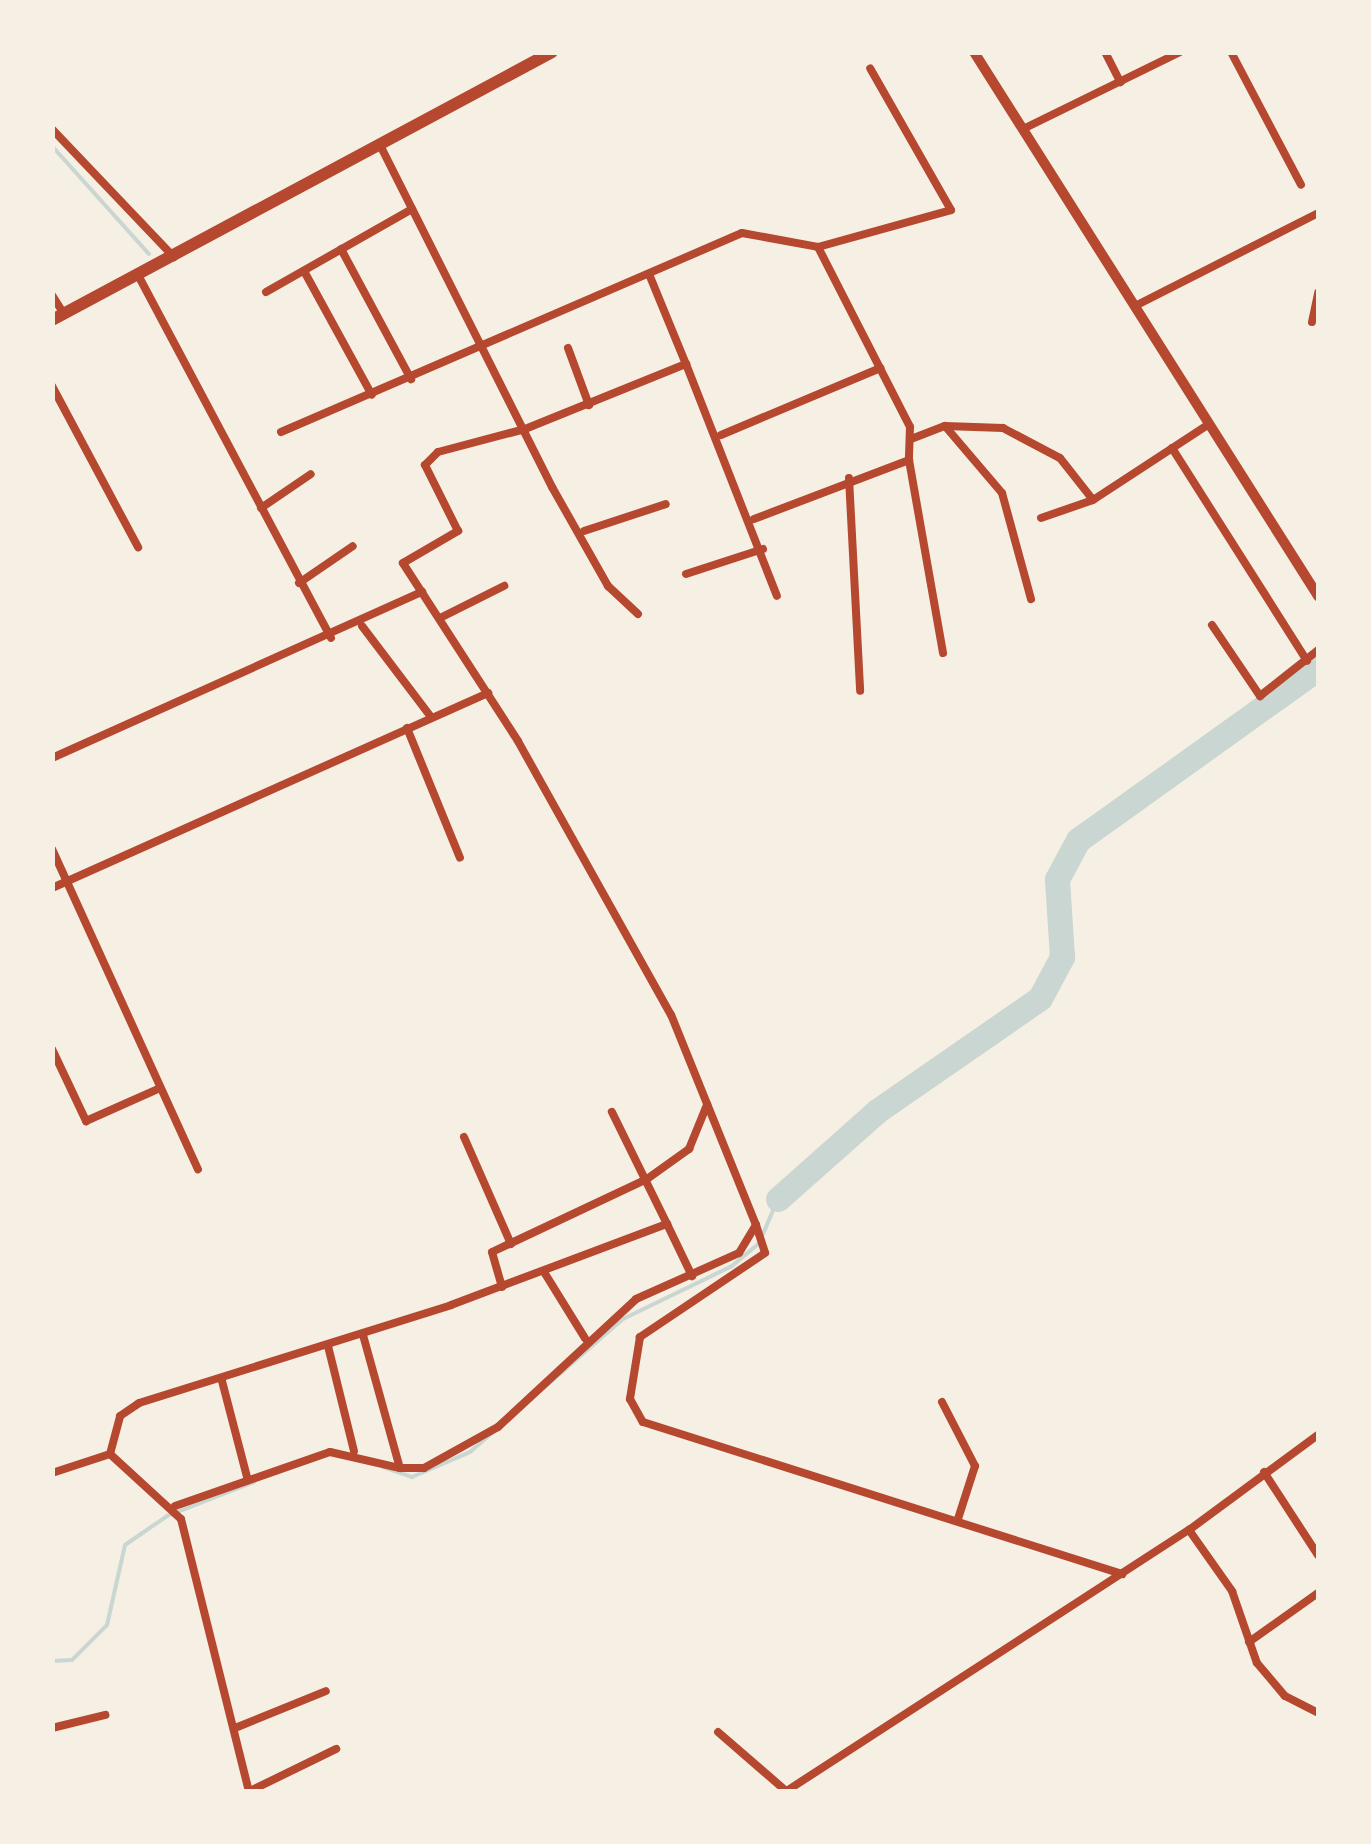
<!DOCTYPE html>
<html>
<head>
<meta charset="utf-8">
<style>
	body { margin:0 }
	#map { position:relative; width:1371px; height:1844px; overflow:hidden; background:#f6efe4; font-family:"Source Sans 3",sans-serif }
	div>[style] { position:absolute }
	.stream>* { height:4px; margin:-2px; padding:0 2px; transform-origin:2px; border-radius:2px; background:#c9d6d2 }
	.river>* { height:25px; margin:-12.5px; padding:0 12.5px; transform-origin:12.5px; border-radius:12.5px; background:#c9d6d2 }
	.minor>* { height:8px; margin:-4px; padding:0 4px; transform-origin:4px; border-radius:4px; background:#b5482f }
	.tertiary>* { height:10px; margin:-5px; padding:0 5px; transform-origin:5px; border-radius:5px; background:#b5482f }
	.primary>* { height:12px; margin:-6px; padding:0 6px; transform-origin:6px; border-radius:6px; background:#b5482f }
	span { translate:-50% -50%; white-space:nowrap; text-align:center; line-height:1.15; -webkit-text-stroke:10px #f6efe4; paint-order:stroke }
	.frame { position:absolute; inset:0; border:55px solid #f6efe4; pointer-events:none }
</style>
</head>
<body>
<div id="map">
	<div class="stream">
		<div style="left:52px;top:146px;width:145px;rotate:48.1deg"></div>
		<div style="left:763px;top:1234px;width:38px;rotate:-67deg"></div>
		<div style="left:383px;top:1467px;width:31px;rotate:19deg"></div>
		<div style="left:412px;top:1477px;width:63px;rotate:-23.3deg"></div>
		<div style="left:470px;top:1452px;width:203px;rotate:-41deg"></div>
		<div style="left:623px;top:1319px;width:121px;rotate:-25.9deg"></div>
		<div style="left:732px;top:1266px;width:35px;rotate:-40deg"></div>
		<div style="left:52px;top:1661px;width:20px;rotate:-3deg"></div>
		<div style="left:72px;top:1660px;width:49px;rotate:-45deg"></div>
		<div style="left:107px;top:1625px;width:82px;rotate:-77.3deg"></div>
		<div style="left:125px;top:1545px;width:51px;rotate:-34.6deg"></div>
		<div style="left:167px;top:1516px;width:93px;rotate:-21.3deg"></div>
	</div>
	<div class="river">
		<div style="left:778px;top:1199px;width:132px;rotate:-41.6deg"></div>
		<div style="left:877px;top:1111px;width:198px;rotate:-34.7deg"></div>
		<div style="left:1040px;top:998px;width:47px;rotate:-61.8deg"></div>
		<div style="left:1062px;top:957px;width:78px;rotate:-93.7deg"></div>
		<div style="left:1057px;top:879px;width:44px;rotate:-61.7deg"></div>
		<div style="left:1078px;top:840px;width:295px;rotate:-35.6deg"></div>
	</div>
	<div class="minor">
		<div style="left:1105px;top:52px;width:34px;rotate:63deg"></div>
		<div style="left:1231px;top:52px;width:150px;rotate:62.2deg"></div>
		<div style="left:52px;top:129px;width:177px;rotate:46.4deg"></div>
		<div style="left:1023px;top:129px;width:175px;rotate:-26.1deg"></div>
		<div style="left:381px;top:147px;width:381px;rotate:63.3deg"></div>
		<div style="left:552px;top:487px;width:114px;rotate:60.5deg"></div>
		<div style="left:608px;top:586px;width:41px;rotate:43deg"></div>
		<div style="left:818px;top:247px;width:202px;rotate:62.9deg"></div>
		<div style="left:910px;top:427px;width:33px;rotate:92deg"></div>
		<div style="left:341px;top:249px;width:148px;rotate:61.7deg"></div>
		<div style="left:304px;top:271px;width:141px;rotate:61.3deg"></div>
		<div style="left:649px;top:274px;width:97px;rotate:67.7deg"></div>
		<div style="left:138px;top:275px;width:411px;rotate:62deg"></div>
		<div style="left:266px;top:292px;width:168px;rotate:-29.6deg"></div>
		<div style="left:52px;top:295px;width:22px;rotate:58deg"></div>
		<div style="left:1135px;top:306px;width:205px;rotate:-26.9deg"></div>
		<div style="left:1312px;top:322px;width:30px;rotate:-78deg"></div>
		<div style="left:568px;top:348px;width:61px;rotate:69.8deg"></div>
		<div style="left:52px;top:386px;width:183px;rotate:61.9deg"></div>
		<div style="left:945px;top:426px;width:88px;rotate:49.6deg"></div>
		<div style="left:1002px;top:493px;width:110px;rotate:74.7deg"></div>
		<div style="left:281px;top:432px;width:502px;rotate:-23.35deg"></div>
		<div style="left:742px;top:233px;width:77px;rotate:10.4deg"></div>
		<div style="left:818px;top:247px;width:138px;rotate:-15.5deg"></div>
		<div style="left:951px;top:210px;width:163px;rotate:-119.7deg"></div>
		<div style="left:721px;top:435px;width:173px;rotate:-22.8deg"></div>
		<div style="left:911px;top:439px;width:36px;rotate:-21deg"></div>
		<div style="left:945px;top:426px;width:58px;rotate:2deg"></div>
		<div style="left:1003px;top:428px;width:64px;rotate:27.8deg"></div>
		<div style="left:1060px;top:458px;width:53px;rotate:51.8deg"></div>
		<div style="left:1093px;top:500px;width:139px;rotate:-33.2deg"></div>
		<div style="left:1172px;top:448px;width:252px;rotate:57.6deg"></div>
		<div style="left:849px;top:478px;width:213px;rotate:87deg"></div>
		<div style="left:261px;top:508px;width:60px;rotate:-34.2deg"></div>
		<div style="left:1041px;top:518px;width:55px;rotate:-19.1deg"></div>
		<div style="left:754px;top:519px;width:166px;rotate:-20.8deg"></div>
		<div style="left:909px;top:460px;width:196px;rotate:80deg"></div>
		<div style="left:584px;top:531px;width:86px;rotate:-18.2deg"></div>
		<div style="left:686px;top:574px;width:81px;rotate:-18deg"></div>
		<div style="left:299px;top:583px;width:65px;rotate:-34.4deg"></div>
		<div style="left:440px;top:618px;width:72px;rotate:-26.6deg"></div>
		<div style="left:1212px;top:625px;width:86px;rotate:55.9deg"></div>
		<div style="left:1260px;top:696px;width:74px;rotate:-38.4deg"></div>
		<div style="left:362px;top:626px;width:114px;rotate:52.8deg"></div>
		<div style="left:407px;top:728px;width:140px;rotate:67.8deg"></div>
		<div style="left:52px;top:758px;width:406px;rotate:-24.2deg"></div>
		<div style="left:52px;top:849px;width:352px;rotate:65.5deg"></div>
		<div style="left:52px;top:888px;width:478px;rotate:-24.1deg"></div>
		<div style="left:52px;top:1049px;width:80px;rotate:64.7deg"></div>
		<div style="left:86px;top:1121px;width:81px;rotate:-24deg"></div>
		<div style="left:464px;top:1137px;width:117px;rotate:66.3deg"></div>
		<div style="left:667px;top:1224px;width:58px;rotate:64.3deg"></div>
		<div style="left:756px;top:1225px;width:29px;rotate:72deg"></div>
		<div style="left:765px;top:1253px;width:151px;rotate:146.1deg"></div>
		<div style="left:640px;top:1337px;width:63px;rotate:99.2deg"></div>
		<div style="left:630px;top:1399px;width:26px;rotate:61deg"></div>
		<div style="left:643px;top:1422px;width:503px;rotate:17.61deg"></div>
		<div style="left:544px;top:1272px;width:78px;rotate:58.2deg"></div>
		<div style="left:502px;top:1287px;width:36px;rotate:-106deg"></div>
		<div style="left:492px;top:1252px;width:171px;rotate:-25.2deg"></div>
		<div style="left:647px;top:1179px;width:52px;rotate:-35.5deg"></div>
		<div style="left:689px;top:1149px;width:48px;rotate:-67.8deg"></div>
		<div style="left:363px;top:1335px;width:138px;rotate:74.5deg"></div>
		<div style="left:400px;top:1468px;width:24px"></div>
		<div style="left:424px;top:1468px;width:85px;rotate:-29deg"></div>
		<div style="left:498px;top:1427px;width:188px;rotate:-42.8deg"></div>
		<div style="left:636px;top:1299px;width:113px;rotate:-24.1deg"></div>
		<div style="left:739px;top:1253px;width:33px;rotate:-59deg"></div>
		<div style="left:756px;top:1225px;width:227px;rotate:-112deg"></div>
		<div style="left:671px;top:1015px;width:314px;rotate:-119.2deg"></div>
		<div style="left:518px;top:741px;width:212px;rotate:-122.9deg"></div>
		<div style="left:403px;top:563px;width:64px;rotate:-30.2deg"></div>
		<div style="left:458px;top:531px;width:74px;rotate:-116.6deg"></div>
		<div style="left:425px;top:465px;width:18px;rotate:-45deg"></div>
		<div style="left:438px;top:452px;width:90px;rotate:-14.8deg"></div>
		<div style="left:525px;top:429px;width:174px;rotate:-22deg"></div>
		<div style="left:686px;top:364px;width:249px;rotate:68.6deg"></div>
		<div style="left:328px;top:1346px;width:108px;rotate:76.1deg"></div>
		<div style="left:222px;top:1381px;width:99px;rotate:75.4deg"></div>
		<div style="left:942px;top:1402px;width:72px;rotate:62.7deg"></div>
		<div style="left:975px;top:1466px;width:56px;rotate:107.8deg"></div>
		<div style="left:110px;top:1454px;width:39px;rotate:-75deg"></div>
		<div style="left:120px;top:1416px;width:23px;rotate:-34deg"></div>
		<div style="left:139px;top:1403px;width:327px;rotate:-17.4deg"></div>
		<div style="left:451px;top:1305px;width:231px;rotate:-20.6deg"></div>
		<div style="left:667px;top:1224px;width:125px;rotate:-116.2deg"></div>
		<div style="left:110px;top:1454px;width:96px;rotate:42.5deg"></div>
		<div style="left:181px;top:1519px;width:281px;rotate:76deg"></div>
		<div style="left:1264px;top:1472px;width:99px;rotate:57deg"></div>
		<div style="left:52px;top:1473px;width:61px;rotate:-18.1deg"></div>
		<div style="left:175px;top:1506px;width:164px;rotate:-19.2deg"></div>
		<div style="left:330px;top:1452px;width:72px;rotate:12.9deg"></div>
		<div style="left:1189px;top:1530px;width:75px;rotate:54.8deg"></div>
		<div style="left:1232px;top:1591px;width:76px;rotate:70.9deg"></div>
		<div style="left:1257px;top:1663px;width:43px;rotate:49.7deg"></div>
		<div style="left:1285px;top:1696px;width:37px;rotate:27deg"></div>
		<div style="left:1249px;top:1642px;width:85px;rotate:-35.4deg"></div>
		<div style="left:52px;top:1728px;width:55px;rotate:-13.8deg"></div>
		<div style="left:235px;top:1728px;width:98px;rotate:-22.1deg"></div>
		<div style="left:718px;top:1732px;width:90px;rotate:40.9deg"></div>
		<div style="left:250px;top:1791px;width:96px;rotate:-26deg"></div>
		<div style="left:785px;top:1792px;width:482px;rotate:-33deg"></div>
		<div style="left:1189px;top:1530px;width:160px;rotate:-36.4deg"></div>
	</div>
	<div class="tertiary">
		<div style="left:974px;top:52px;width:644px;rotate:57.69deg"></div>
	</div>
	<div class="primary">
		<div style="left:52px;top:320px;width:567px;rotate:-28.19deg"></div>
	</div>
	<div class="frame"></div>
</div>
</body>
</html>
